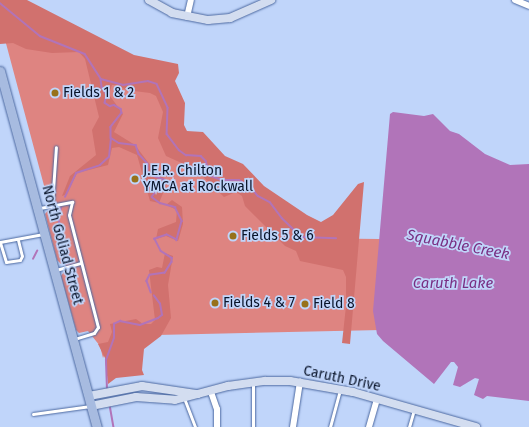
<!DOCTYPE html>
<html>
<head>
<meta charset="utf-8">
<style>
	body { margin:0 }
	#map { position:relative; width:529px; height:427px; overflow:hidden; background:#c0d5fa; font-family:"Fira Sans",sans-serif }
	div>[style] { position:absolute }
	.green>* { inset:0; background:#de8481 }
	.forest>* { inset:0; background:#d1716e }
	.water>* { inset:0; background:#b174b9 }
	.stream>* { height:1.5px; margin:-0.75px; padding:0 0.75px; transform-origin:0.75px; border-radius:0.75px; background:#b174b9 }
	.roads { filter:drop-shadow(0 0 1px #4c69a1) drop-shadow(0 0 1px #4c69a1) }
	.lane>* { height:3px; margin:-1.5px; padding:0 1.5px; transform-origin:1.5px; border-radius:1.5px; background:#fff }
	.street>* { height:6px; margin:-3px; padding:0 3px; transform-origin:3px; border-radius:3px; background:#fff }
	.secondary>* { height:8px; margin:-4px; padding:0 4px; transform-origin:4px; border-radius:4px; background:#d3ddf0 }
	.primary>* { height:9px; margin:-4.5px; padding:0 4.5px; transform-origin:4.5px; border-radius:4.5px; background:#a7bbe0 }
	.dots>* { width:11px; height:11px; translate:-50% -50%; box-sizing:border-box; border:2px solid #c0d5fa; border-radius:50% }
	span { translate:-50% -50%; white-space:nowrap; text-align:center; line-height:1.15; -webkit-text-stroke:3.5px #c0d5fa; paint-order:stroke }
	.poi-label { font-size:14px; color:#09142a }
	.left { translate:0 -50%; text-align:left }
	.street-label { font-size:14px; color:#09142a }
	.water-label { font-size:15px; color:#792f83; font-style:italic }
</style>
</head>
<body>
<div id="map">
	<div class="green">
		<div style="clip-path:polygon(0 2px,85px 51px,154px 83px,167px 113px,243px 184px,285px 238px,380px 239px,381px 330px,113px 336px,103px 358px,100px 346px,88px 331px,79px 333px,76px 330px,61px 276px,66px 269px,65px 263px,61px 264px,57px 260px,45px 214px,50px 208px,0 21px)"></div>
	</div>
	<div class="forest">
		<div style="clip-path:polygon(0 0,27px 0,134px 55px,178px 64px,179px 73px,175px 81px,185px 103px,184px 125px,187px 131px,203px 132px,225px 156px,243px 164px,264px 186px,307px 215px,321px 222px,333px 215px,358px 184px,364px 182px,350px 344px,342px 343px,346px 306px,346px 277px,343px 270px,300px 261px,296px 251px,285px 246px,245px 206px,242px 196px,236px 192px,224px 197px,195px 169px,166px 156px,158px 138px,163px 112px,156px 96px,150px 93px,126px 90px,117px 85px,112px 85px,110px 91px,110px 96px,123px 114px,114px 132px,135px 145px,157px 174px,164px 178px,166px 186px,159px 203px,150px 201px,137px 155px,119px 147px,112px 148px,108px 165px,77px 173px,67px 194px,62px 196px,70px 176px,96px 155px,92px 130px,99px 117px,85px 59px,79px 52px,52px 53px,26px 49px,13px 43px,0 44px)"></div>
		<div style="clip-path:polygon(172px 200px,182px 207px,183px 224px,179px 238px,178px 241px,166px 236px,156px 239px,158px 229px,176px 222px,177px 210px,166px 205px)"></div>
		<div style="clip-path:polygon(165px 253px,173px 256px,168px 285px,171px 318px,161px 336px,144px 349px,142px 370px,144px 375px,116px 378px,108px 384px,105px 358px,98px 344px,108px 342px,112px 332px,110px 324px,136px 319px,143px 324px,151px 324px,155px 320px,149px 270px,157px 267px,162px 268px)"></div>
	</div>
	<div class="water">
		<div style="clip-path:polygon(393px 112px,424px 116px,433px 114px,450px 131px,459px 134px,485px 154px,510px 165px,529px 164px,529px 401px,487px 396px,483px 399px,474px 395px,479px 379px,475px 378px,460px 387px,453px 385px,458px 367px,454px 362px,451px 362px,434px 384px,383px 341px,377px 334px,373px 311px,390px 114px)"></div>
	</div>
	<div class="stream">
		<div style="left:0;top:3px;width:52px;rotate:39.5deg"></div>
		<div style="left:40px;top:36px;width:48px;rotate:21.8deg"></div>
		<div style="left:85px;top:54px;width:30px;rotate:57deg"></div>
		<div style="left:101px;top:79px;width:23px;rotate:15deg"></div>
		<div style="left:123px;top:85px;width:25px;rotate:-9deg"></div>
		<div style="left:148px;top:81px;width:9px;rotate:18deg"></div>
		<div style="left:157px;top:84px;width:26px;rotate:65deg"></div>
		<div style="left:168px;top:108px;width:26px;rotate:92deg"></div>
		<div style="left:167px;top:134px;width:20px;rotate:53deg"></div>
		<div style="left:179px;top:150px;width:9px;rotate:36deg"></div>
		<div style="left:186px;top:155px;width:15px;rotate:4deg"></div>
		<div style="left:201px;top:156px;width:7px;rotate:45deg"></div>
		<div style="left:206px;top:161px;width:16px;rotate:72deg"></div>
		<div style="left:211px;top:176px;width:12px;rotate:20deg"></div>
		<div style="left:222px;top:180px;width:17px"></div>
		<div style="left:239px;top:180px;width:14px;rotate:30deg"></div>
		<div style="left:251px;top:187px;width:11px;rotate:52deg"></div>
		<div style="left:258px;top:196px;width:13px;rotate:27deg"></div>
		<div style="left:270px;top:202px;width:20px;rotate:53deg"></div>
		<div style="left:282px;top:218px;width:28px;rotate:44deg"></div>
		<div style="left:302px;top:237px;width:34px;rotate:2deg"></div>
		<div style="left:101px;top:79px;width:8px;rotate:83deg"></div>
		<div style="left:102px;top:87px;width:9px;rotate:58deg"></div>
		<div style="left:107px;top:95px;width:8px;rotate:104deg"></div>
		<div style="left:105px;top:103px;width:6px;rotate:31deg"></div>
		<div style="left:110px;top:106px;width:4px;rotate:-14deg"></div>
		<div style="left:114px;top:105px;width:8px;rotate:30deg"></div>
		<div style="left:121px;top:109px;width:4px;rotate:76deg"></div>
		<div style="left:122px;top:113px;width:18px;rotate:128deg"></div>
		<div style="left:111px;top:127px;width:11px;rotate:90deg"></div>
		<div style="left:111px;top:138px;width:9px;rotate:32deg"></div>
		<div style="left:119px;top:143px;width:17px;rotate:7deg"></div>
		<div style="left:136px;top:145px;width:9px;rotate:72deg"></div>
		<div style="left:139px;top:154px;width:13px;rotate:48deg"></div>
		<div style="left:148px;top:164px;width:10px;rotate:90deg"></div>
		<div style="left:148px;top:174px;width:18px;rotate:19deg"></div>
		<div style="left:165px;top:180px;width:21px;rotate:127deg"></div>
		<div style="left:152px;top:197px;width:10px;rotate:37deg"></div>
		<div style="left:160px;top:203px;width:16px;rotate:15deg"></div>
		<div style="left:175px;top:207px;width:16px;rotate:63deg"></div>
		<div style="left:182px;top:221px;width:20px;rotate:105deg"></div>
		<div style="left:177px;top:240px;width:11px;rotate:-153deg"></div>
		<div style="left:167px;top:235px;width:13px;rotate:162deg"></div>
		<div style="left:155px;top:239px;width:13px;rotate:63deg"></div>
		<div style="left:161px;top:251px;width:13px;rotate:32deg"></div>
		<div style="left:172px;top:258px;width:4px;rotate:90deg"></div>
		<div style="left:172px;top:262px;width:13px;rotate:122deg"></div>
		<div style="left:165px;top:273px;width:15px;rotate:172deg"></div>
		<div style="left:150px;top:275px;width:7px;rotate:117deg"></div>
		<div style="left:147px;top:281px;width:12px;rotate:70deg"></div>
		<div style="left:65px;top:197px;width:26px;rotate:-65deg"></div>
		<div style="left:76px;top:173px;width:25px;rotate:-18deg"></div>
		<div style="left:100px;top:165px;width:12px;rotate:-42deg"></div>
		<div style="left:109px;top:157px;width:18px;rotate:-84deg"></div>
		<div style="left:57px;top:246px;width:12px;rotate:-59deg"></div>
		<div style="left:63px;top:236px;width:18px;rotate:-106deg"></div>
		<div style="left:58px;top:219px;width:11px;rotate:-75deg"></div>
		<div style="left:33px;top:259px;width:9px;rotate:-63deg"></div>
		<div style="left:107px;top:390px;width:30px;rotate:-92deg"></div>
		<div style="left:106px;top:360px;width:23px;rotate:-70deg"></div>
		<div style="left:114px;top:338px;width:14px;rotate:-90deg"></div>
		<div style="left:114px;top:324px;width:7px;rotate:-27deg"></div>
		<div style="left:120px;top:321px;width:20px;rotate:11deg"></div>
		<div style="left:140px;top:325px;width:19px;rotate:-21deg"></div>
		<div style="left:158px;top:318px;width:5px;rotate:-37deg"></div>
		<div style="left:162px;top:315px;width:11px;rotate:-100deg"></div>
		<div style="left:160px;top:304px;width:10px;rotate:-127deg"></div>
		<div style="left:110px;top:405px;width:22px;rotate:80deg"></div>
	</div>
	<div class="roads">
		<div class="lane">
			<div style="left:52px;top:205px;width:58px;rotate:-86.1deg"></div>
			<div style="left:40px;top:208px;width:33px;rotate:-11deg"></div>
			<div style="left:72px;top:202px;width:13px;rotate:103deg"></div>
			<div style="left:69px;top:215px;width:116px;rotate:75.5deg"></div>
			<div style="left:98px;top:327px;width:7px;rotate:124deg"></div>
			<div style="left:94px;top:333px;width:21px;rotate:163deg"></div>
			<div style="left:18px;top:240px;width:16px;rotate:76deg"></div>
			<div style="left:22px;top:256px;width:4px;rotate:117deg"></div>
			<div style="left:20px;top:260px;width:14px;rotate:172deg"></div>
			<div style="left:6px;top:262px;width:21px;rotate:-107deg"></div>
			<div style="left:0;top:242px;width:44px;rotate:-10.5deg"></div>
			<div style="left:56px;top:270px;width:26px;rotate:-16deg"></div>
			<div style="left:184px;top:398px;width:31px;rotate:69deg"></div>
			<div style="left:33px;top:414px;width:58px;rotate:-8deg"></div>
			<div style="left:253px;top:427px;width:44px;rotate:-90deg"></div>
			<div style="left:330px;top:427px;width:38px;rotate:-75deg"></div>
			<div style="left:409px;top:427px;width:18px;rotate:-74deg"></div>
		</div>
		<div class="street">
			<div style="left:515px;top:0;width:15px;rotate:23deg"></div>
			<div style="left:187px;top:17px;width:17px;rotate:-77deg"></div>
			<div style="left:211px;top:392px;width:18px;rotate:71deg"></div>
			<div style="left:217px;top:409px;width:18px;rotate:90deg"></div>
			<div style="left:293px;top:427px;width:46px;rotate:-81.2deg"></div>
			<div style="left:369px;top:427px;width:29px;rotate:-74deg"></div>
		</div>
		<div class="secondary">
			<div style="left:149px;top:0;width:26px;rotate:29deg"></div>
			<div style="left:172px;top:13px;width:37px;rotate:11deg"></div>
			<div style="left:208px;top:20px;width:22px;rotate:-5deg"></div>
			<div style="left:230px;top:18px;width:45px;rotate:-23.7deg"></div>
			<div style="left:89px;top:396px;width:54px;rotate:-10.7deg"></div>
			<div style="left:142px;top:386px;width:56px;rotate:8.3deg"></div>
			<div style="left:91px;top:406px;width:46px;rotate:-11.3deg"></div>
			<div style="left:136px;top:397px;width:39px;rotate:4deg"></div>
			<div style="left:175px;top:400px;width:55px;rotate:-14.8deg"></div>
			<div style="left:228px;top:386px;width:37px;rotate:-8deg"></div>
			<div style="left:265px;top:381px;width:25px"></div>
			<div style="left:290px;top:381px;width:64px;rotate:9.9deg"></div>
			<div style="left:353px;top:392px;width:128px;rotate:15.9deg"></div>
		</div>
		<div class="primary">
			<div style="left:0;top:71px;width:369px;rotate:74.8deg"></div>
		</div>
	</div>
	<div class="dots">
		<div style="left:55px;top:93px;background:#97711b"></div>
		<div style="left:135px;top:179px;background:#97711b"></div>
		<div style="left:233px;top:236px;background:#97711b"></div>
		<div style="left:215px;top:303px;background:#97711b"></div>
		<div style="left:305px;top:304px;background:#97711b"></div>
	</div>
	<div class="poi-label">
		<span class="left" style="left:63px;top:93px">Fields 1 &amp; 2</span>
		<span class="left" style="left:143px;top:179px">J.E.R. Chilton<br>YMCA at Rockwall</span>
		<span class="left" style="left:241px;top:236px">Fields 5 &amp; 6</span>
		<span class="left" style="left:223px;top:303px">Fields 4 &amp; 7</span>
		<span class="left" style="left:313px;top:304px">Field 8</span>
	</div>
	<div class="street-label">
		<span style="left:62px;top:245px;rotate:75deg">North Goliad Street</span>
		<span style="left:342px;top:379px;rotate:12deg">Caruth Drive</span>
	</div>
	<div class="water-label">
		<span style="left:458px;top:245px;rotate:11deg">Squabble Creek</span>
		<span style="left:453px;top:284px">Caruth Lake</span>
	</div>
</div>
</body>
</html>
